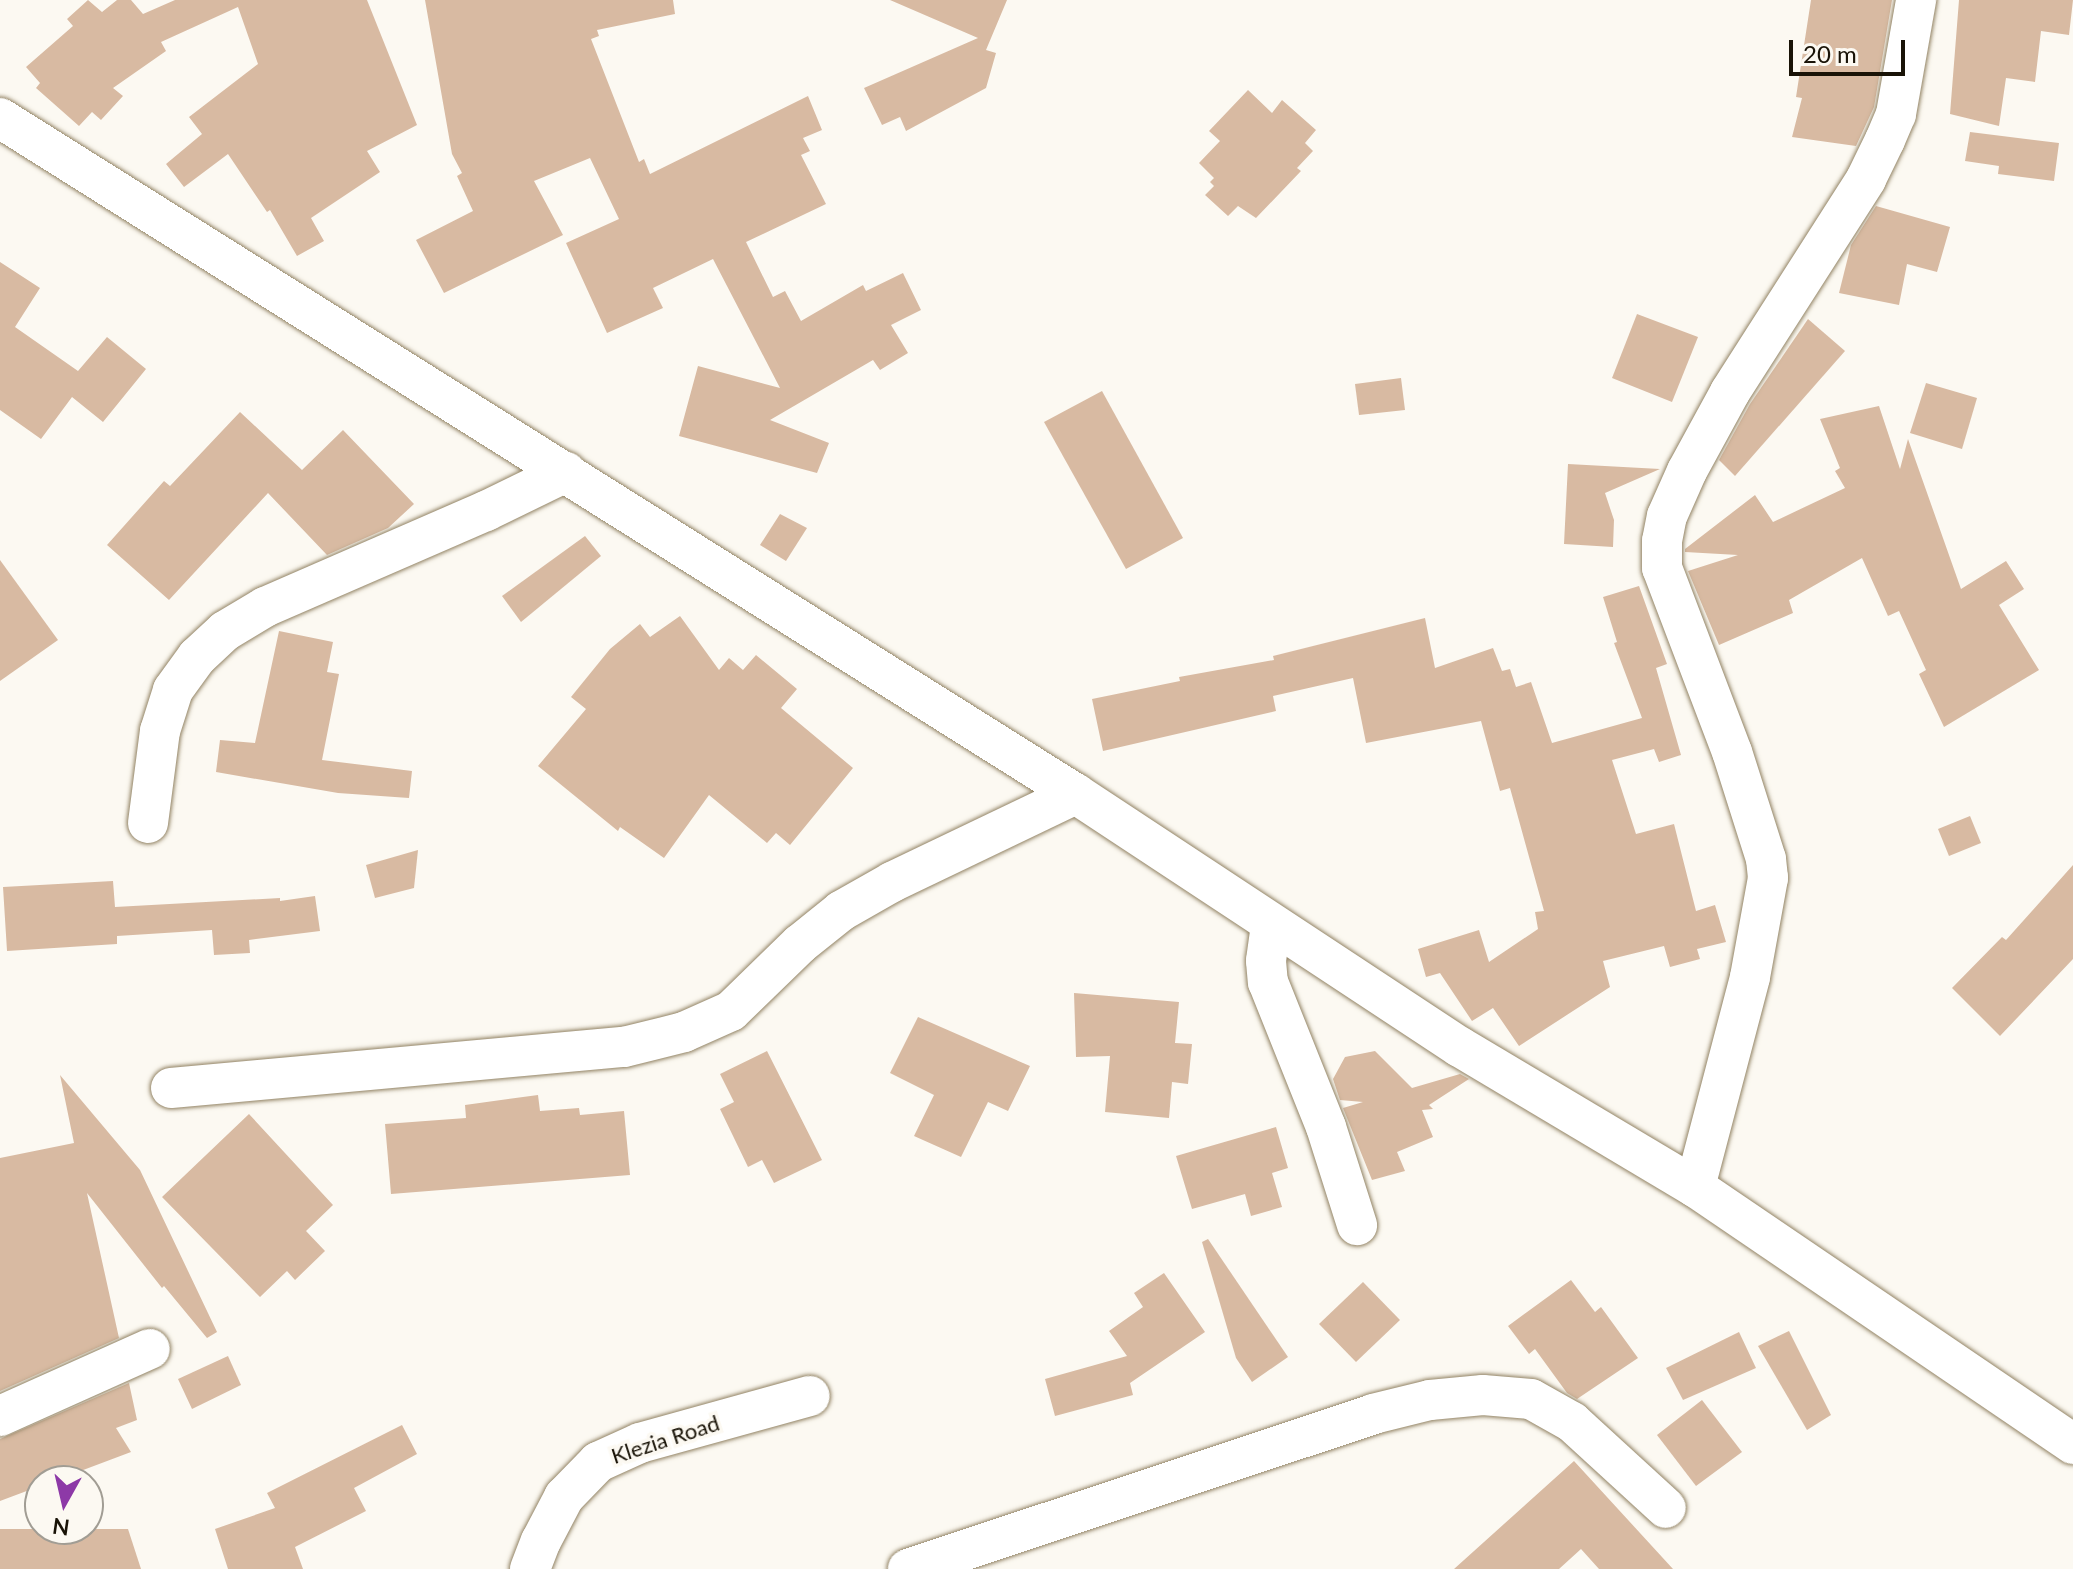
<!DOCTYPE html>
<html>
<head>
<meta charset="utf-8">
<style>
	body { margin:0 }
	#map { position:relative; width:2073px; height:1569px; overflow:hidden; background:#fcf9f2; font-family:Lato,sans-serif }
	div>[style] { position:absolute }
	.building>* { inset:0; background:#d8baa2 }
	.roads { filter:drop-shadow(0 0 2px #928364) drop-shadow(0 0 2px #928364) }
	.minor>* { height:40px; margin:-20px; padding:0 20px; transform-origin:20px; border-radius:20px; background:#fff }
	span { translate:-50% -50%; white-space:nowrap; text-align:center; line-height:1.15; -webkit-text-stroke:7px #fcf9f2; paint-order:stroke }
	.street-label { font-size:22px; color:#191307 }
	.north { position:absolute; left:24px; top:1465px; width:80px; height:80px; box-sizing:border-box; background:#fcf9f2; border:2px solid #a19d94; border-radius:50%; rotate:188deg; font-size:22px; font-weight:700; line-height:32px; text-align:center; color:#191307 }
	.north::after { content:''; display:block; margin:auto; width:28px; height:36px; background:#8d39a7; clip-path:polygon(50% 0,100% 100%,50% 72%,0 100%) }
	.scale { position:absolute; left:1789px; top:40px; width:116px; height:36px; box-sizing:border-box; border:4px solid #191307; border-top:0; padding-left:10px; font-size:24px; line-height:28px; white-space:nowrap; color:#191307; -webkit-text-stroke:6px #fcf9f2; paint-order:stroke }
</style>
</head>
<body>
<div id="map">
	<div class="building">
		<div style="clip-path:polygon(88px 0,102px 12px,117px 0,131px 0,143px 14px,175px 0,367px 0,417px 125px,367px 151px,380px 172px,311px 218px,324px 241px,297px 256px,270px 210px,267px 212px,228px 154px,184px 187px,166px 164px,202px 134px,189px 117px,258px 64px,238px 7px,161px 42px,166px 51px,113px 88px,123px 96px,101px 120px,92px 112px,79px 126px,36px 88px,40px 83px,26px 67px,73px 26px,67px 19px)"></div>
		<div style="clip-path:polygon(425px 0,673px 0,675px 14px,597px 30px,599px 36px,591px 39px,639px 162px,644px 159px,650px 174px,808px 96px,822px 130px,803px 138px,810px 151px,801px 155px,826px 204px,746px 242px,773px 297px,785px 291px,801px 321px,863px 285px,866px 291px,903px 273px,921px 310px,891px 325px,908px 353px,880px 370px,873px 360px,770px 420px,829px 443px,817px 473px,679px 436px,698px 366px,780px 388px,713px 259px,653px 288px,663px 308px,607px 333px,566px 243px,619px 219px,590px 158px,534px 181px,563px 235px,444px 293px,416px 240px,473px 211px,457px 176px,462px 173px,452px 154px)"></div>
		<div style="clip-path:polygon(890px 0,1007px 0,986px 50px,996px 53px,986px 88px,906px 131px,900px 117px,882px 125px,864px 88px,978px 38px)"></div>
		<div style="clip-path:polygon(1811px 0,1892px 0,1874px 107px,1856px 146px,1792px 137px,1802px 98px,1796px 97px)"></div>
		<div style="clip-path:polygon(1959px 0,2073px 0,2069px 35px,2041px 31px,2035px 82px,2006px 78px,1999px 126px,1950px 114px)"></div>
		<div style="clip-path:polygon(1248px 90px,1272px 113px,1282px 100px,1316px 130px,1305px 143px,1313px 151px,1297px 168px,1301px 171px,1256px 218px,1238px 206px,1228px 216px,1205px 195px,1214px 186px,1210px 182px,1214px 178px,1199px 163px,1220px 141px,1209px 131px)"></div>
		<div style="clip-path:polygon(1970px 132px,2059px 143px,2054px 181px,1998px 174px,1999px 166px,1965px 161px)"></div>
		<div style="clip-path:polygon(1876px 206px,1950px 227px,1937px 272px,1907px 264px,1899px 305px,1839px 293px,1851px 245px)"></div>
		<div style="clip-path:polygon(0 262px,40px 288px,15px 327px,78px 371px,107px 337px,146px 369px,103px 422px,72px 397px,41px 439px,0 410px)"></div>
		<div style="clip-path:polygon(1637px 314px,1698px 337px,1672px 402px,1612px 378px)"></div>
		<div style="clip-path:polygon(1808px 319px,1845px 351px,1735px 476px,1719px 460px,1750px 404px)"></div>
		<div style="clip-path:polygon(1401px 378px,1405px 410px,1359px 415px,1355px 384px)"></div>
		<div style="clip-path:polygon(1926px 383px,1977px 398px,1962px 449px,1910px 433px)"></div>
		<div style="clip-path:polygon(1102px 391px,1183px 538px,1126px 569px,1044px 422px)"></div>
		<div style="clip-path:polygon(1879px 406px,1900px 469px,1908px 439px,1961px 589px,2006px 561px,2024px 589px,1999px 605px,2039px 670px,1944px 727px,1919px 674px,1926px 670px,1899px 611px,1888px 616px,1862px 558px,1789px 600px,1793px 613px,1719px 645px,1688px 571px,1738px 555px,1685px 552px,1685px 549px,1755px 495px,1773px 522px,1845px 488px,1835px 471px,1840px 468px,1820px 419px)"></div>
		<div style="clip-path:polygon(240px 412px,302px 470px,343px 430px,414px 504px,388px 528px,327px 555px,268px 493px,169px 600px,107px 545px,164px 481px,170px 486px)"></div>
		<div style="clip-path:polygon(1568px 464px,1660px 469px,1605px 493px,1614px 520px,1613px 547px,1564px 544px)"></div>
		<div style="clip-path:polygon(780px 514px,807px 528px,786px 561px,760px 545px)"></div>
		<div style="clip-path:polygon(585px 536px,601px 556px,521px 622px,502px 596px)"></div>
		<div style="clip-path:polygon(0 560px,58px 640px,0 681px)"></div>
		<div style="clip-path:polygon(1639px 586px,1667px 664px,1656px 668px,1681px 755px,1659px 762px,1654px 749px,1612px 760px,1636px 834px,1674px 824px,1696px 911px,1715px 905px,1726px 942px,1697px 949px,1700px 959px,1670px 967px,1664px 946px,1603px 961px,1610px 987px,1519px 1046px,1493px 1008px,1472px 1021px,1440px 973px,1426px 977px,1418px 949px,1479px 930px,1489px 962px,1538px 929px,1535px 912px,1544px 911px,1510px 788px,1500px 791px,1481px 721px,1366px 743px,1353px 678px,1273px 696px,1276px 711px,1103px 751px,1092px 699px,1180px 681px,1179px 677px,1274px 660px,1273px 656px,1425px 618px,1435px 668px,1493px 648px,1502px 671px,1510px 669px,1516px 687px,1531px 682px,1552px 743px,1642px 718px,1614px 643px,1617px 642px,1603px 597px)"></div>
		<div style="clip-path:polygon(680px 616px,719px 670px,729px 658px,743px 670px,756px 655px,797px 689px,781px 708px,853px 768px,790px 845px,776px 833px,767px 843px,709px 795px,664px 858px,620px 827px,618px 831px,538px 766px,586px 709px,571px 697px,610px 649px,640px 624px,650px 637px)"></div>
		<div style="clip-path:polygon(279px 631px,333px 642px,327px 672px,339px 674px,322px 760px,412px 771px,409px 798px,338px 793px,216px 772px,220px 740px,255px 743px)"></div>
		<div style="clip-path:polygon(1970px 816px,1981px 843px,1949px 856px,1938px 829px)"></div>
		<div style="clip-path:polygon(418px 850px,414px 888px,375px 898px,366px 865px)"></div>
		<div style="clip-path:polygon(2073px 865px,2073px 959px,2000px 1036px,1952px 988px,2002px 937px,2006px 940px)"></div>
		<div style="clip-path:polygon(113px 881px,115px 907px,280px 898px,280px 901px,315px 896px,320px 931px,249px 940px,250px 953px,214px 955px,212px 930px,117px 936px,117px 944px,7px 951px,3px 887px)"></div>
		<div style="clip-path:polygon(1074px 993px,1179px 1002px,1175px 1043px,1192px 1044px,1188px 1084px,1172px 1082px,1169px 1118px,1105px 1112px,1110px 1056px,1076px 1057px)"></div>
		<div style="clip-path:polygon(918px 1017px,1030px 1066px,1008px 1111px,988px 1102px,961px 1157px,914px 1136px,934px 1095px,890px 1073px)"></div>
		<div style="clip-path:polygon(767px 1051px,822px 1160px,774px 1183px,762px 1160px,748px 1167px,720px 1109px,734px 1102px,720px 1074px)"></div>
		<div style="clip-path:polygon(1375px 1051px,1412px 1088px,1460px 1074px,1469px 1079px,1429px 1105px,1433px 1109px,1422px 1110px,1433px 1137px,1397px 1152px,1405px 1171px,1372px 1180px,1343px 1108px,1363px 1102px,1340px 1100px,1333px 1079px,1345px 1057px)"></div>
		<div style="clip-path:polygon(60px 1075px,140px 1170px,217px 1332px,207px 1338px,164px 1286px,162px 1288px,87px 1193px,119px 1338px,0 1391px,0 1158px,74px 1143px)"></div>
		<div style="clip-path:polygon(538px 1095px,540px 1111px,579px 1108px,580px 1115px,624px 1111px,630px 1175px,391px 1194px,385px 1124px,466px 1118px,465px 1105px)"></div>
		<div style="clip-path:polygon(249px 1114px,333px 1205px,306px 1231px,325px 1251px,295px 1280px,287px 1271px,260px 1297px,162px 1197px)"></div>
		<div style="clip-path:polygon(1276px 1127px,1288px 1168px,1272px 1173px,1282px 1207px,1251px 1216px,1245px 1194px,1192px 1209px,1176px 1156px)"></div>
		<div style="clip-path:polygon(1208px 1239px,1288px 1357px,1252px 1382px,1236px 1358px,1202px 1242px)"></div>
		<div style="clip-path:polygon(1164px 1273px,1205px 1332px,1130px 1383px,1133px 1395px,1055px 1416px,1045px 1379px,1127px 1356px,1109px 1331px,1143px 1307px,1134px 1293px)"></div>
		<div style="clip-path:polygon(1571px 1280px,1595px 1312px,1601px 1307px,1638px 1358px,1577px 1399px,1567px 1393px,1535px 1349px,1529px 1354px,1508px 1326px)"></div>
		<div style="clip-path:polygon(1363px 1282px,1400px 1320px,1356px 1362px,1319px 1324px)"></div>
		<div style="clip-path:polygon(1789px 1331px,1831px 1415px,1807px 1430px,1758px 1346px)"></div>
		<div style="clip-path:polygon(1739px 1332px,1756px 1368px,1683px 1400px,1666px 1368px)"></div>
		<div style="clip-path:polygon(228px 1356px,241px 1385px,192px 1409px,178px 1379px)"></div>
		<div style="clip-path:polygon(129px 1383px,137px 1420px,116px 1428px,131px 1452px,54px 1481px,40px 1481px,40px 1486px,0 1501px,0 1439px)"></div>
		<div style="clip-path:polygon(1702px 1400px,1742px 1452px,1696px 1486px,1657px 1435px)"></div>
		<div style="clip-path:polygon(402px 1425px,417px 1454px,354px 1488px,366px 1511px,295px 1547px,303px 1569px,228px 1569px,215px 1529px,275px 1508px,267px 1493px)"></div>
		<div style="clip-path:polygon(1574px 1461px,1673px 1569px,1599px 1569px,1581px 1549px,1559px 1569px,1454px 1569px)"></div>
		<div style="clip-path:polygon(0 1529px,128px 1529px,141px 1569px,0 1569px)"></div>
	</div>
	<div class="roads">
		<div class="minor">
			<div style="left:0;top:118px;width:1271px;rotate:32.14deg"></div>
			<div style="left:1076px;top:794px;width:460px;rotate:33.4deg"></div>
			<div style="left:1460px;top:1047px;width:274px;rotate:30.8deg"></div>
			<div style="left:1695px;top:1187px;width:457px;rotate:34.2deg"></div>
			<div style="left:148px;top:823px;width:93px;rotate:-82.6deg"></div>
			<div style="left:160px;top:731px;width:43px;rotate:-72.4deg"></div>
			<div style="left:173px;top:690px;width:41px;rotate:-54deg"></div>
			<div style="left:197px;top:657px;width:38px;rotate:-43deg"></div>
			<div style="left:225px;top:631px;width:47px;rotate:-31deg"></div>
			<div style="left:265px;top:607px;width:241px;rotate:-23.5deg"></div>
			<div style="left:486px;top:511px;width:89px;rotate:-26deg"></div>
			<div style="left:1271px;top:925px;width:36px;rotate:98deg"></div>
			<div style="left:1266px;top:961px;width:21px;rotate:85deg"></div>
			<div style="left:1268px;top:982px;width:156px;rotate:68.2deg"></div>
			<div style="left:1326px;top:1127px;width:103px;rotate:72.4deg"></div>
			<div style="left:171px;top:1088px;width:455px;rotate:-5.2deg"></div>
			<div style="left:624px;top:1047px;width:62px;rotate:-14deg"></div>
			<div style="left:684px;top:1032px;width:51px;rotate:-24.1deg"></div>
			<div style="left:731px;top:1011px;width:96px;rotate:-44.2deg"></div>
			<div style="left:800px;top:944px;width:53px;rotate:-38.8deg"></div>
			<div style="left:841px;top:911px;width:59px;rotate:-29.6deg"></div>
			<div style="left:892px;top:882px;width:204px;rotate:-25.6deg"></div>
			<div style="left:1695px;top:1187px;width:217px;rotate:-75.3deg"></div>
			<div style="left:1750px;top:977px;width:101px;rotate:-79.7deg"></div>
			<div style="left:1768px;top:878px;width:19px;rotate:-96deg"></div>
			<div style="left:1766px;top:859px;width:112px;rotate:-107.6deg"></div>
			<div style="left:1732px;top:752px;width:197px;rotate:-110.8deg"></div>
			<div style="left:1662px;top:568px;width:27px;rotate:-90deg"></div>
			<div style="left:1662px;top:541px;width:25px;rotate:-79deg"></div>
			<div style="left:1667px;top:516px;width:49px;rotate:-66deg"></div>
			<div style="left:1687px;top:471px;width:90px;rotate:-61.4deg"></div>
			<div style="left:1730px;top:392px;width:253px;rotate:-57.4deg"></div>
			<div style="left:1866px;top:179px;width:43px;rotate:-64deg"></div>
			<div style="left:1885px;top:140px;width:28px;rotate:-67deg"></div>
			<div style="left:1896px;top:114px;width:116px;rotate:-80deg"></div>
			<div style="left:0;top:1416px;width:164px;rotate:-24.1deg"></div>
			<div style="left:530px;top:1569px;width:30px;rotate:-69deg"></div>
			<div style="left:541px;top:1541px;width:50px;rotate:-62.4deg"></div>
			<div style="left:564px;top:1497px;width:49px;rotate:-45.8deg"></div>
			<div style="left:598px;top:1462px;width:46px;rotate:-24.3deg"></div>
			<div style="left:640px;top:1443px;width:176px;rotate:-15.5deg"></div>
			<div style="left:908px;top:1569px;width:490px;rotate:-18.4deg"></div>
			<div style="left:1373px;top:1414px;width:59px;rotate:-13.8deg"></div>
			<div style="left:1430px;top:1400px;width:53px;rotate:-5.4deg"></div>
			<div style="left:1483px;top:1395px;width:48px;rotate:4.8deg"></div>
			<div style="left:1531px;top:1399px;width:47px;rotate:29.3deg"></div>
			<div style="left:1572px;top:1422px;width:127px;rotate:42.5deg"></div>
		</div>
	</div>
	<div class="street-label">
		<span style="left:665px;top:1439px;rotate:-18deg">Klezia Road</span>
	</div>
	<div class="north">N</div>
	<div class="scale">20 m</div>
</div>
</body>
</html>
